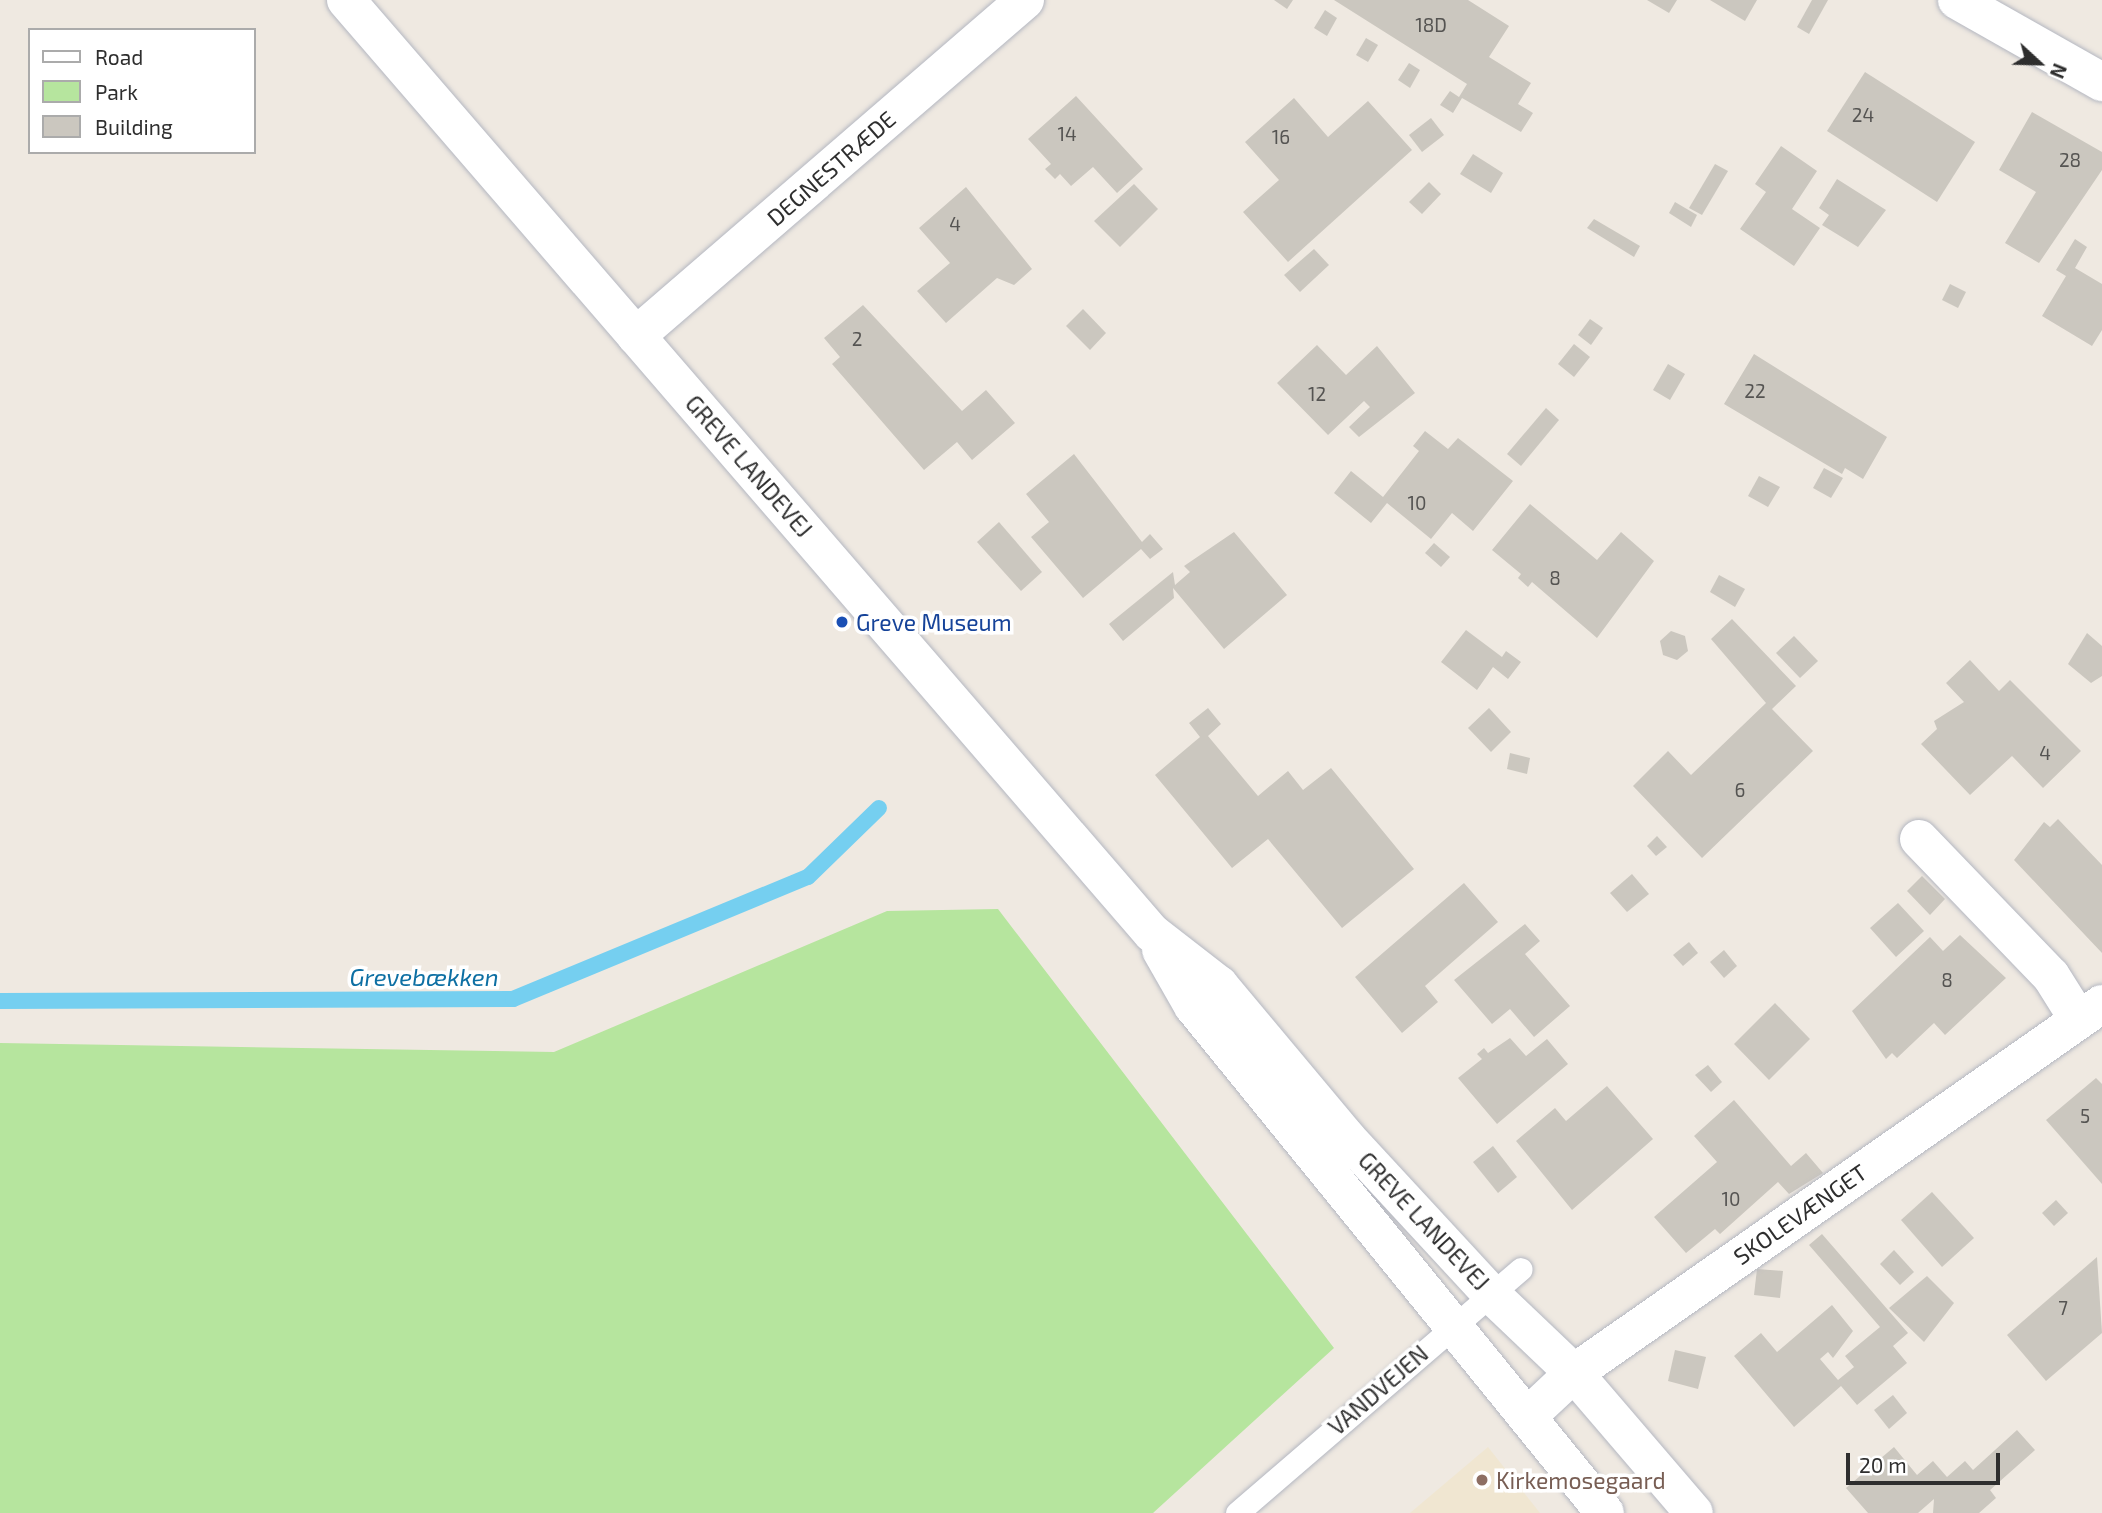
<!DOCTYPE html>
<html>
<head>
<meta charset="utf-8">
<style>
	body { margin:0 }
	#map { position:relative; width:2102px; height:1513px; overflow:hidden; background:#efe9e1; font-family:"Exo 2",sans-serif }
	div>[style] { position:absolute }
	.education>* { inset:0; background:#f0e6d1 }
	.green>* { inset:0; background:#b6e59e }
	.stream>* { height:16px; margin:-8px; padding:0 8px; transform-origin:8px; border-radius:8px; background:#75cff0 }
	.building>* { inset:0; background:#cbc7bf }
	.roads { filter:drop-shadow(0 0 2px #b4b7c1) drop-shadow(0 0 2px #b4b7c1) }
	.service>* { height:23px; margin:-11.5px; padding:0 11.5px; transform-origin:11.5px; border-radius:11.5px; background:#fff }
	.minor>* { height:38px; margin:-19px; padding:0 19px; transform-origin:19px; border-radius:19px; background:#fff }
	.tertiary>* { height:38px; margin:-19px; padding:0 19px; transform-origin:19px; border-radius:19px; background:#fff }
	.dots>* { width:19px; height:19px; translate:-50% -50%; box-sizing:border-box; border:4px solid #fff; border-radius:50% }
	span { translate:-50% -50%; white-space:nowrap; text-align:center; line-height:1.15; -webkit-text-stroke:7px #fff; paint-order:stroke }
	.number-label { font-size:19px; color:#555452 }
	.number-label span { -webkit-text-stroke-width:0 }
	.street-label { font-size:23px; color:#2e2e2e }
	.transit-label { font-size:23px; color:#164399 }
	.left { translate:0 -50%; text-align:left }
	.education-label { font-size:23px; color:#785e54 }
	.water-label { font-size:24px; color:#0d6fa3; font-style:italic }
	.legend { position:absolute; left:28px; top:28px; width:228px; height:126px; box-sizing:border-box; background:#fff; border:2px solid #ababab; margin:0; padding:9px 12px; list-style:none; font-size:21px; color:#2e2e2e }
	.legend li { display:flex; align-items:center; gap:14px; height:35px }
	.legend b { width:35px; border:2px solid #ababab }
	.north { position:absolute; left:2004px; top:28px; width:70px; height:70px; -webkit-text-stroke:5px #fff; paint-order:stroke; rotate:112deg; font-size:19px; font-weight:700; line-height:28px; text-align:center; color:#2e2e2e }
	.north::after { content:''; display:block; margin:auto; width:24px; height:32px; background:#2e2e2e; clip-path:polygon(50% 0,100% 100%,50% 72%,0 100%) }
	.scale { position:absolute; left:1846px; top:1453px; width:154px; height:32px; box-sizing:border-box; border:4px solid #2e2e2e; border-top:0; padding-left:9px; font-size:21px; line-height:24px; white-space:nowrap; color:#2e2e2e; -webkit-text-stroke:5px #fff; paint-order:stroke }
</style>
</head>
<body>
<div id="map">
	<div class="education">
		<div style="clip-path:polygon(1488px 1447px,1540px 1513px,1410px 1513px)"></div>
	</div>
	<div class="green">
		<div style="clip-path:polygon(998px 909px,1334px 1348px,1153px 1513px,0 1513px,0 1043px,554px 1052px,887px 911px)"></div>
	</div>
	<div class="stream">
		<div style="left:0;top:1001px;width:513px;rotate:-0.22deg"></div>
		<div style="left:513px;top:999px;width:319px;rotate:-22.5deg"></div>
		<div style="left:808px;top:877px;width:99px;rotate:-44.2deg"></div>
	</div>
	<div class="building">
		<div style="clip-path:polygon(1274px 0,1293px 0,1287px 9px)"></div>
		<div style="clip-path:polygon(1334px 0,1468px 0,1509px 26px,1489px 57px,1531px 83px,1518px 104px,1533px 113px,1521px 132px,1462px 98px,1453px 113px,1440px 105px,1450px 91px,1459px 97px,1467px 84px)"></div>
		<div style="clip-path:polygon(1647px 0,1677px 0,1669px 13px)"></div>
		<div style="clip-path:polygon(1710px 0,1757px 0,1745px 21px)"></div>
		<div style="clip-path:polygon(1812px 0,1828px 0,1809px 34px,1797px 27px)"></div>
		<div style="clip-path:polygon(1325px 10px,1337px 18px,1327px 36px,1314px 28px)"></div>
		<div style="clip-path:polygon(1366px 38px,1378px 45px,1368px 62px,1356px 55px)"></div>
		<div style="clip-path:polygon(1409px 63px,1420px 70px,1410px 88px,1398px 80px)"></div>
		<div style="clip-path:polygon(1865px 72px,1975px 142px,1937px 202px,1827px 131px)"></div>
		<div style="clip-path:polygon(1076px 96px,1143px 169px,1117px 193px,1093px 167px,1071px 186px,1060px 174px,1055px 179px,1045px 169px,1051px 164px,1028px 139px)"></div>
		<div style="clip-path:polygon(1294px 98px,1328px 137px,1368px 101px,1412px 150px,1288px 262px,1243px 212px,1279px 180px,1245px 142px)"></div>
		<div style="clip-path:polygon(2032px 112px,2102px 152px,2102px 170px,2039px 263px,2005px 243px,2036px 192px,1999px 170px)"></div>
		<div style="clip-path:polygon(1431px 118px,1444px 135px,1422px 152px,1409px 135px)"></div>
		<div style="clip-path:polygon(1781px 146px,1817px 171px,1792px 209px,1820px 228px,1794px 266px,1740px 229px,1766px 192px,1755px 184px)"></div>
		<div style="clip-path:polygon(1473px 154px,1503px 173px,1491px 193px,1460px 174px)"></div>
		<div style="clip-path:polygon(1715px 164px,1728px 171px,1702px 215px,1689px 208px)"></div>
		<div style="clip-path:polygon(1837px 179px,1886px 210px,1858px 247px,1822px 225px,1829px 215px,1819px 208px)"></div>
		<div style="clip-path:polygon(1429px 182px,1441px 194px,1422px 214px,1409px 202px)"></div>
		<div style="clip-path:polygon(1134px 184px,1158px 209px,1120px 247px,1094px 221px)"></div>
		<div style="clip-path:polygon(966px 187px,1032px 269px,1014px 285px,997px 278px,946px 323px,917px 291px,950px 263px,919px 228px)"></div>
		<div style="clip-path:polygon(1675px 202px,1697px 215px,1691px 227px,1669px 213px)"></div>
		<div style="clip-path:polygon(1594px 219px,1640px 246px,1634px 257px,1587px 228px)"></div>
		<div style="clip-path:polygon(2075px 239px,2087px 247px,2075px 268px,2102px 284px,2102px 330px,2092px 346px,2042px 316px,2066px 276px,2056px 270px)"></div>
		<div style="clip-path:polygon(1314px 249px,1329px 265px,1300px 292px,1284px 275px)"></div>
		<div style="clip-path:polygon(1950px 284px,1966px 292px,1958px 308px,1942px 300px)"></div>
		<div style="clip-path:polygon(863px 305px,962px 411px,986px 390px,1015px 423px,972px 460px,957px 442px,924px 470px,832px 364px,840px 357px,824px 338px)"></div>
		<div style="clip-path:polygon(1083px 309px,1106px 333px,1090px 350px,1066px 326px)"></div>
		<div style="clip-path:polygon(1590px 319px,1603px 328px,1591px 345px,1578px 335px)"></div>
		<div style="clip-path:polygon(1574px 344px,1590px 357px,1574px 377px,1558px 364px)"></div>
		<div style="clip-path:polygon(1317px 345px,1346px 375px,1377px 346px,1415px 393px,1359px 437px,1349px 427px,1370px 407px,1364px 401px,1328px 435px,1277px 383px)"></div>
		<div style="clip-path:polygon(1754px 354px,1887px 437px,1863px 479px,1845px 468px,1842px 474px,1724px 404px)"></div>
		<div style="clip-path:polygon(1668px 364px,1685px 374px,1670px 400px,1653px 390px)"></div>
		<div style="clip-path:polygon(1546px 408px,1559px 420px,1521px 466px,1507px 454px)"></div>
		<div style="clip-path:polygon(1425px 431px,1448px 449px,1458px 438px,1513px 481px,1473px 531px,1452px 513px,1431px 539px,1387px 503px,1371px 523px,1334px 493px,1351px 471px,1383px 497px,1419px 451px,1413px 446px)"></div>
		<div style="clip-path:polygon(1074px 454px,1142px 542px,1150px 534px,1163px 549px,1150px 559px,1141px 549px,1083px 598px,1031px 537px,1049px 522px,1026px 494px)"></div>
		<div style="clip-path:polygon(1824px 468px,1843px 478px,1831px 498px,1813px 488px)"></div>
		<div style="clip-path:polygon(1759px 476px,1780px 487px,1768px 507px,1748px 496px)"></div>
		<div style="clip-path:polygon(1530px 504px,1597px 560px,1621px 532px,1654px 561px,1597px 638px,1532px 582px,1528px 587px,1518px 578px,1521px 574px,1492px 550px)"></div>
		<div style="clip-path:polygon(999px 522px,1042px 572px,1021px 591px,977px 542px)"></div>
		<div style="clip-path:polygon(1234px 532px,1287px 595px,1224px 649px,1173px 588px,1174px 598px,1123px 641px,1109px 624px,1173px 572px,1175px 585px,1190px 572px,1184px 566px)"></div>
		<div style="clip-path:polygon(1434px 543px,1450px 557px,1441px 567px,1425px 553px)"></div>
		<div style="clip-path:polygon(1719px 575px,1745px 589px,1735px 607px,1710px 592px)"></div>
		<div style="clip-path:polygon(1732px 619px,1796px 686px,1772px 709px,1813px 751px,1702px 858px,1633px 786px,1668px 751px,1691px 775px,1766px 703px,1711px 639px)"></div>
		<div style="clip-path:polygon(1466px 630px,1502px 657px,1506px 651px,1521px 662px,1508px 679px,1493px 667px,1477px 690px,1441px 662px)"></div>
		<div style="clip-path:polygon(1671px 631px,1685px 636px,1688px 651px,1677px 660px,1663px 655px,1660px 641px)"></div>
		<div style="clip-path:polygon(2087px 633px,2102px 646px,2102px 676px,2091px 683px,2068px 664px)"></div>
		<div style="clip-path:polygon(1794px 636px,1818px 661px,1800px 678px,1776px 653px)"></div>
		<div style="clip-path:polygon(1970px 660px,1999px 691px,2010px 680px,2081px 751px,2043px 788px,2012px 756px,1970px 795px,1921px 744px,1937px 729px,1934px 721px,1964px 702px,1946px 683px)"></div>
		<div style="clip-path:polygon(1208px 708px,1221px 724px,1208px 736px,1258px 796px,1288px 771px,1303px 790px,1331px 768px,1414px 869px,1342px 928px,1268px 839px,1232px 868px,1155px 775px,1200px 737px,1189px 723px)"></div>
		<div style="clip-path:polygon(1489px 708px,1511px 732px,1491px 752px,1468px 728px)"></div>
		<div style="clip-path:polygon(1510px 753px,1530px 758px,1527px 774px,1507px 769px)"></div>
		<div style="clip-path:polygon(2058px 819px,2102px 865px,2102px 953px,2014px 860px,2044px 822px,2050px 827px)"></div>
		<div style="clip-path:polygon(1657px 836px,1667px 847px,1656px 856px,1647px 846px)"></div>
		<div style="clip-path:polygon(1632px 874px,1649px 894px,1627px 912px,1610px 893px)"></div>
		<div style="clip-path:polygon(1922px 876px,1945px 899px,1930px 915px,1907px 891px)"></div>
		<div style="clip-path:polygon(1464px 883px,1498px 922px,1425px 986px,1438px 1002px,1402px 1033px,1355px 977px)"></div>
		<div style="clip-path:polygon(1898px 903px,1924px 931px,1896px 957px,1870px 928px)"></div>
		<div style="clip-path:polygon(1525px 924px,1540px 941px,1525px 954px,1570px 1006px,1534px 1037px,1510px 1009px,1492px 1024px,1454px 980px)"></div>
		<div style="clip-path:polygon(1960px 935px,2006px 978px,1945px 1035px,1934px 1023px,1897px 1058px,1892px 1053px,1886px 1059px,1852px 1011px,1930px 937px,1943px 951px)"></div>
		<div style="clip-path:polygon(1689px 942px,1698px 953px,1683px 966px,1673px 955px)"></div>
		<div style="clip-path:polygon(1724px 950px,1737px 966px,1724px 978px,1710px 962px)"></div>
		<div style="clip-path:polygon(1775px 1003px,1810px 1039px,1769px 1080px,1734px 1044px)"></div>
		<div style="clip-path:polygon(1510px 1038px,1526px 1056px,1547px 1039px,1568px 1064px,1497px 1124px,1458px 1078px,1482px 1059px,1477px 1054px,1484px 1048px,1488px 1053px)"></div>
		<div style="clip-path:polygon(1708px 1065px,1722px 1082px,1711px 1092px,1695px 1075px)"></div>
		<div style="clip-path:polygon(2096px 1078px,2102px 1084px,2102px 1184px,2046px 1120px)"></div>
		<div style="clip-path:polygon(1607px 1086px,1653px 1139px,1572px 1210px,1516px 1141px,1555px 1108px,1566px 1121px)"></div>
		<div style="clip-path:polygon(1734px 1100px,1791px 1166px,1806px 1153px,1823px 1173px,1789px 1194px,1778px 1182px,1720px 1234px,1715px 1229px,1686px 1253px,1654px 1217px,1717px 1162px,1694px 1136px)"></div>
		<div style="clip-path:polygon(1493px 1146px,1517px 1177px,1498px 1193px,1473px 1162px)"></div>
		<div style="clip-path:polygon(1932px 1192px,1974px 1238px,1942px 1267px,1901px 1220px)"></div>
		<div style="clip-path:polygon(2056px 1200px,2068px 1213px,2054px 1226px,2042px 1213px)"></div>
		<div style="clip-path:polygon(1822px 1234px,1908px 1333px,1893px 1346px,1907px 1363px,1857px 1405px,1841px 1386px,1794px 1427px,1734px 1356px,1761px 1333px,1777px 1352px,1832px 1305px,1853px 1331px,1833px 1358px,1828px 1352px,1820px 1359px,1838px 1380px,1854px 1367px,1845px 1356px,1880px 1327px,1809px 1245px)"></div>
		<div style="clip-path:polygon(1894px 1250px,1914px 1272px,1900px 1285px,1880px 1264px)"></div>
		<div style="clip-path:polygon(2097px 1257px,2102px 1333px,2046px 1381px,2007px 1335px)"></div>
		<div style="clip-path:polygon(1757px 1269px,1783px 1271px,1780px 1298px,1754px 1295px)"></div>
		<div style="clip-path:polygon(1927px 1276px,1954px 1303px,1924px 1342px,1889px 1308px)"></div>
		<div style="clip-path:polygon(1675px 1350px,1706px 1357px,1698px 1389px,1668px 1381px)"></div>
		<div style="clip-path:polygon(1893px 1395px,1907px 1413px,1889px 1429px,1874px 1410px)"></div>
		<div style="clip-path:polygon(2017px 1430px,2035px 1450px,1990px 1490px,1996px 1498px,1979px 1513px,1933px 1513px,1934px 1499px,1918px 1513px,1868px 1513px,1846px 1488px,1894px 1447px,1917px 1475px,1933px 1461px,1947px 1477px,1965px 1461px,1973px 1470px)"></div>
	</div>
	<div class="roads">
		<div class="service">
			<div style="left:1237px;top:1513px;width:374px;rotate:-40.7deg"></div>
		</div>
		<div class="minor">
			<div style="left:1957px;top:0;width:167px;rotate:29.5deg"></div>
			<div style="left:636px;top:336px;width:514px;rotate:-40.82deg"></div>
			<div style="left:1919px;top:839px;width:190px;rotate:46.1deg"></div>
			<div style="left:2051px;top:976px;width:51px;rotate:57.9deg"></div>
			<div style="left:1528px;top:1416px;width:63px;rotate:-43.1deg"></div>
			<div style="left:1574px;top:1373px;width:644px;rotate:-34.95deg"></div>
		</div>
		<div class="tertiary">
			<div style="left:346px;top:0;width:1233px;rotate:49.18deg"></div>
			<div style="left:1152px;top:933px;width:85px;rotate:37.8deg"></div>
			<div style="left:1219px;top:985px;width:198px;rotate:50.1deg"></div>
			<div style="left:1346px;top:1137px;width:214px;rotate:47.3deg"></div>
			<div style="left:1491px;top:1294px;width:115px;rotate:43.6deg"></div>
			<div style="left:1574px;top:1373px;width:184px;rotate:49.4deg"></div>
			<div style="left:1161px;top:950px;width:64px;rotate:60.3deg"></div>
			<div style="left:1193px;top:1006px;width:653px;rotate:50.9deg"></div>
		</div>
	</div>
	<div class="dots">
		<div style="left:842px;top:622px;background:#1a4fb4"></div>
		<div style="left:1482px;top:1480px;background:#8d6e63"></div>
	</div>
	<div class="number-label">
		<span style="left:1431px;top:25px">18D</span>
		<span style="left:1863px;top:115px">24</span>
		<span style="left:1067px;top:134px">14</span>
		<span style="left:1281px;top:137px">16</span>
		<span style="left:2070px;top:160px">28</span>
		<span style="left:955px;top:224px">4</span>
		<span style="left:857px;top:339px">2</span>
		<span style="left:1755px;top:391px">22</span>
		<span style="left:1317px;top:394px">12</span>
		<span style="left:1417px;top:503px">10</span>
		<span style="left:1555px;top:578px">8</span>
		<span style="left:2045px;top:753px">4</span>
		<span style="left:1740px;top:790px">6</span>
		<span style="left:1947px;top:980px">8</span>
		<span style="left:2085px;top:1116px">5</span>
		<span style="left:1731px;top:1199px">10</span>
		<span style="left:2063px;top:1308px">7</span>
	</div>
	<div class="street-label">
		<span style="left:831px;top:168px;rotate:-41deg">DEGNESTRÆDE</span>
		<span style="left:749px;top:466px;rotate:49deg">GREVE LANDEVEJ</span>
		<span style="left:1800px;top:1214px;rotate:-35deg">SKOLEVÆNGET</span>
		<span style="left:1424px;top:1221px;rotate:47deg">GREVE LANDEVEJ</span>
		<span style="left:1378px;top:1390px;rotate:-41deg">VANDVEJEN</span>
	</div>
	<div class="transit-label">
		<span class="left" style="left:856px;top:622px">Greve Museum</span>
	</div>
	<div class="education-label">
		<span class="left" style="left:1496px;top:1480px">Kirkemosegaard</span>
	</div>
	<div class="water-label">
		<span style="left:424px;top:977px">Grevebækken</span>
	</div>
	<ul class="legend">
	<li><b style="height:9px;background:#fff"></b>Road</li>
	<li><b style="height:19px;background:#b6e59e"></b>Park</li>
	<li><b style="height:19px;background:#cbc7bf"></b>Building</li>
	</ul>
	<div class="north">N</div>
	<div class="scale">20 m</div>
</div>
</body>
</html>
